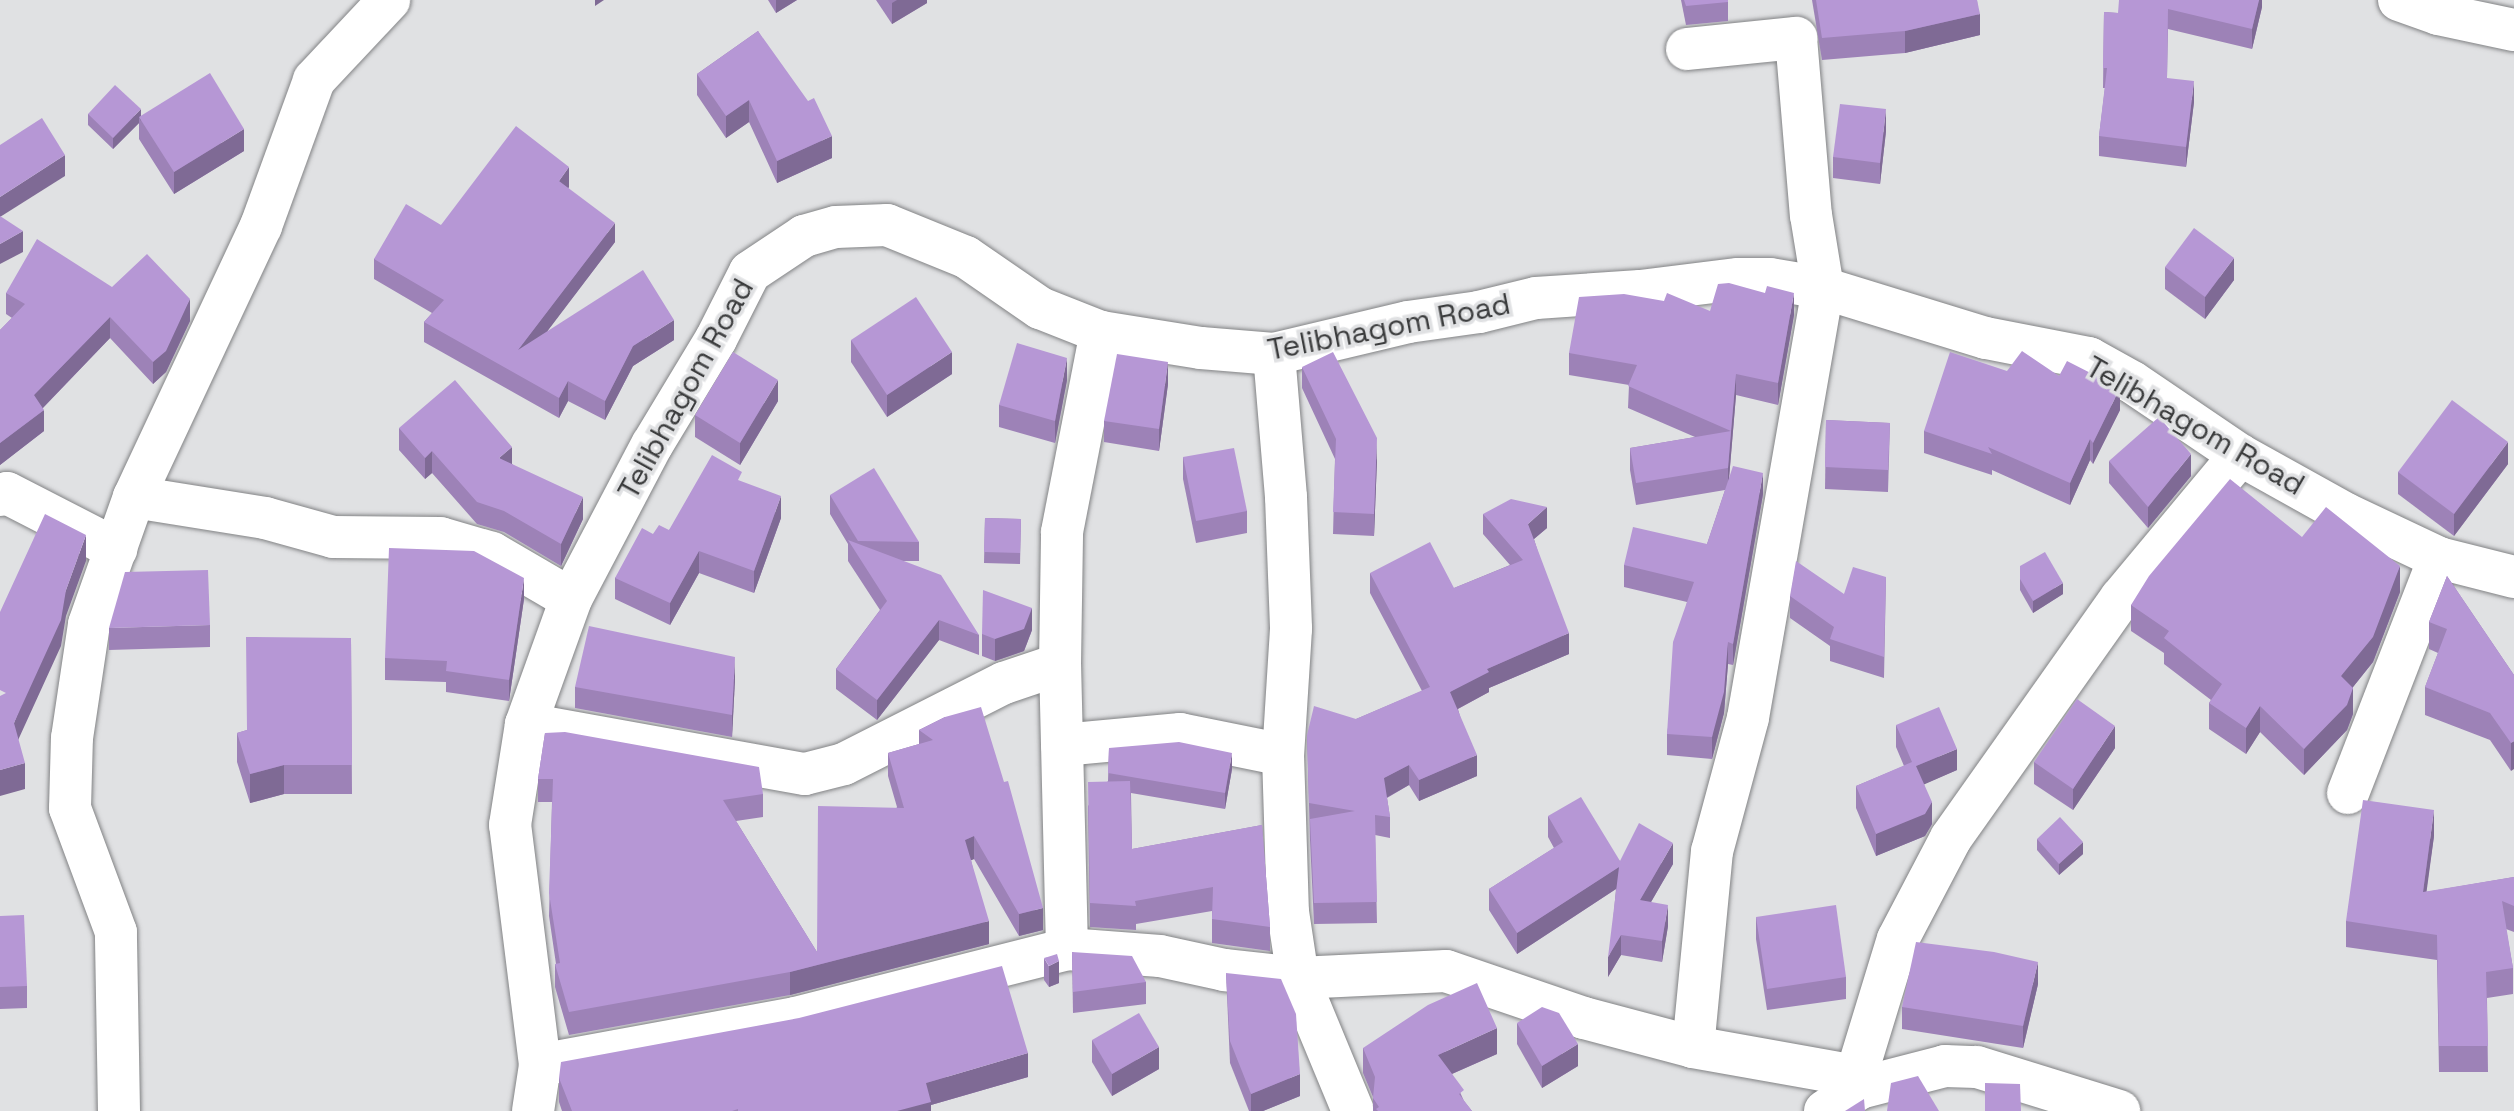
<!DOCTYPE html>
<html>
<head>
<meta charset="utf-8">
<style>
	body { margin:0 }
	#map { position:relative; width:2514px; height:1111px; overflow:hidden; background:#e0e1e3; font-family:"Space Grotesk",sans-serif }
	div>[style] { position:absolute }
	.roads { filter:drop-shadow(0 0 2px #828385) drop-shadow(0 0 2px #828385) }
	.minor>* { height:42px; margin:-21px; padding:0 21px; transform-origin:21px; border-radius:21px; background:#fff }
	.wall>* { inset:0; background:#9d82b7 }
	.shaded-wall>* { inset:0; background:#7f6a95 }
	.building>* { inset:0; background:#b697d5 }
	span { translate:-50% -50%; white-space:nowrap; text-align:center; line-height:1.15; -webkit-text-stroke:7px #e0e1e3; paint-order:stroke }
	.street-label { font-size:30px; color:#3b3c3d }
</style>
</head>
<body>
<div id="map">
	<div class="roads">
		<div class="minor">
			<div style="left:2399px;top:0;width:41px;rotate:19.7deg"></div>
			<div style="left:2438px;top:14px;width:78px;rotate:11.9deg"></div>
			<div style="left:1687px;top:49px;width:110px;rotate:-5.8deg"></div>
			<div style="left:1796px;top:38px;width:178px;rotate:85.2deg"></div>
			<div style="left:1811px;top:215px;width:74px;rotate:80.7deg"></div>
			<div style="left:1823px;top:288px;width:436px;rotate:99.9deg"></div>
			<div style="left:1748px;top:718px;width:138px;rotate:105.1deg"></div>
			<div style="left:1712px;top:851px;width:197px;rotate:95.5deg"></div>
			<div style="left:1274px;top:354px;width:144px;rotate:85.2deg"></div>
			<div style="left:1286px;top:497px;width:132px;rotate:87.8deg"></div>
			<div style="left:1291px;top:629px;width:126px;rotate:93.6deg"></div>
			<div style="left:1283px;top:755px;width:157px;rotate:88.2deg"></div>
			<div style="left:1288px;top:912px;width:67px;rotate:81.4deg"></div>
			<div style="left:1298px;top:978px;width:144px;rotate:67.5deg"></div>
			<div style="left:0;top:495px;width:7px;rotate:-16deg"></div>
			<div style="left:7px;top:493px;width:123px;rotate:27.2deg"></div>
			<div style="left:134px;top:497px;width:133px;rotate:9.1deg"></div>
			<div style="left:265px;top:518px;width:71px;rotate:15.6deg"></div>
			<div style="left:333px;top:537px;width:107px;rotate:0.5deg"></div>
			<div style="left:440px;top:538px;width:54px;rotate:16.1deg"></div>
			<div style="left:492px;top:553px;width:91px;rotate:30.2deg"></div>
			<div style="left:526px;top:724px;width:283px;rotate:10.2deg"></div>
			<div style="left:805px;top:774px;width:40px;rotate:-14.4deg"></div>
			<div style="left:844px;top:764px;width:179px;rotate:-26.9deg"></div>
			<div style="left:1004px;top:683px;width:59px;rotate:-18.7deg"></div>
			<div style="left:1062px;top:745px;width:119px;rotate:-5.3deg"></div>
			<div style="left:1180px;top:734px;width:105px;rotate:11.5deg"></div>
			<div style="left:2348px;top:793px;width:252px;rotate:-68.8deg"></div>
			<div style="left:1067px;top:949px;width:285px;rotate:-91.4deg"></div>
			<div style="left:1060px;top:664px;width:132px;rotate:-89.1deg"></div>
			<div style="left:1062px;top:532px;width:204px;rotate:-79deg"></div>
			<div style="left:540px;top:1065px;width:259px;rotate:-10.4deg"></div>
			<div style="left:795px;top:1018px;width:281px;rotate:-14.2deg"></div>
			<div style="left:1067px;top:949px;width:93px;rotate:4.3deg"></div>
			<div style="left:1160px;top:956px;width:66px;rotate:12.3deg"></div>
			<div style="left:1224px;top:970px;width:74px;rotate:6.2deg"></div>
			<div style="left:1298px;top:978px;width:148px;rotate:-2.7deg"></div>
			<div style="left:1446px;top:971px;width:146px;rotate:18.8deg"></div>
			<div style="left:1584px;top:1018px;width:113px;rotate:14.9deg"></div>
			<div style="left:1693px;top:1047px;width:166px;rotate:10.1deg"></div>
			<div style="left:1860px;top:1088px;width:13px;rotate:-108deg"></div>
			<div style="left:1856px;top:1076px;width:143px;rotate:-73deg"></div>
			<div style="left:1898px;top:939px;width:114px;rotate:-62.3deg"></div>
			<div style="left:1951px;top:838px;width:294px;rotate:-54.7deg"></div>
			<div style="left:2121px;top:598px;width:186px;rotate:-50.2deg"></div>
			<div style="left:119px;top:1111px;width:179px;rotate:-91deg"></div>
			<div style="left:116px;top:932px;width:132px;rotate:-110.4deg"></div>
			<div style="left:70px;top:808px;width:70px;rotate:-88.4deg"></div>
			<div style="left:72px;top:738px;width:115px;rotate:-81.5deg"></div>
			<div style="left:89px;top:624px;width:135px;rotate:-70.5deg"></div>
			<div style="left:134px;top:497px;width:299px;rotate:-64.9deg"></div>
			<div style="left:261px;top:226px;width:155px;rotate:-70deg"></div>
			<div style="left:314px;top:80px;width:110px;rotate:-46.8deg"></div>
			<div style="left:533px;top:1111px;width:47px;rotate:-81.3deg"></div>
			<div style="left:540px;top:1065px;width:242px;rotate:-97.1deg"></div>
			<div style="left:510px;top:825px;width:102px;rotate:-81deg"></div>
			<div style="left:526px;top:724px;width:133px;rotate:-70.2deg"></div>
			<div style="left:571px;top:599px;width:174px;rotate:-62.3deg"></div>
			<div style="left:652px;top:445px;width:124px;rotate:-58.9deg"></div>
			<div style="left:716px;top:339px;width:75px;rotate:-63.1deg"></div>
			<div style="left:750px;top:272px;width:65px;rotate:-33.7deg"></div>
			<div style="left:804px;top:236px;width:33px;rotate:-16deg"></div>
			<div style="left:836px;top:227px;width:51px;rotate:-2.2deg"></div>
			<div style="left:887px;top:225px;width:85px;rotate:22.1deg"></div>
			<div style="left:966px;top:257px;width:90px;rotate:34.6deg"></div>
			<div style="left:1040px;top:308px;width:66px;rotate:21.5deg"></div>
			<div style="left:1101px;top:332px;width:101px;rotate:9.1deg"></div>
			<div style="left:1201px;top:348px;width:73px;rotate:4.7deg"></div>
			<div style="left:1274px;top:354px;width:138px;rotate:-13.4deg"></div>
			<div style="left:1408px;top:322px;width:72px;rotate:-8deg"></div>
			<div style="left:1479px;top:312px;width:59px;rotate:-13.8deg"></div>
			<div style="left:1536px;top:298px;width:104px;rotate:-3.9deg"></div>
			<div style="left:1640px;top:291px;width:99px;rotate:-7deg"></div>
			<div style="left:1738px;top:279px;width:32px"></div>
			<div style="left:1770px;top:279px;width:54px;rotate:9.6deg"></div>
			<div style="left:1823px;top:288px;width:170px;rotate:17.1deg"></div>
			<div style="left:1986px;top:338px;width:105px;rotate:11deg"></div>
			<div style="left:2089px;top:358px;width:49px;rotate:29.2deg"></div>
			<div style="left:2132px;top:382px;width:130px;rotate:34.1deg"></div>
			<div style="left:2240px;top:455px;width:121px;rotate:29.1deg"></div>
			<div style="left:2346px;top:514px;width:103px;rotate:25.3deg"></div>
			<div style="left:2439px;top:558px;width:77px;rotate:14.2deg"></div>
			<div style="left:1825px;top:1111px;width:42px;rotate:-33.3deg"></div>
			<div style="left:1860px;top:1088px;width:88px;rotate:-14.5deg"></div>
			<div style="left:1945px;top:1066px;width:32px;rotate:2deg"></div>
			<div style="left:1977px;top:1067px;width:149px;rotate:17.2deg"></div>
		</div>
	</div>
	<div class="wall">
		<div style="clip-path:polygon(768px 0,797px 0,776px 13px)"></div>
		<div style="clip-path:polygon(876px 0,927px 0,927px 3px,892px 24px)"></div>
		<div style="clip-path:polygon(1681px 0,1728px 0,1728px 21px,1686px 25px)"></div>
		<div style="clip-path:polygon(1812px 0,1977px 0,1980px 35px,1905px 53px,1822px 60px)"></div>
		<div style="clip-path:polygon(2262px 0,2262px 7px,2252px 49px,2168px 29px,2167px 78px,2194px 102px,2186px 167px,2099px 156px,2099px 136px,2105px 88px,2103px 88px,2104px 12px,2118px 13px)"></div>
		<div style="clip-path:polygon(758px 31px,832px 158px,777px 183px,749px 122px,726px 138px,697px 95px,697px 74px)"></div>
		<div style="clip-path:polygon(88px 114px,141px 116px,244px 151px,174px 194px,139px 139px,139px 123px,113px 149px,88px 125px)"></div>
		<div style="clip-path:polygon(1886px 131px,1880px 184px,1833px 178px,1833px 157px)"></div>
		<div style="clip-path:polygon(569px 187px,568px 188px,615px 242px,547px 331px,674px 340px,633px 366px,605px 420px,568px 401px,559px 418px,424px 342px,424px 322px,432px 313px,374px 279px,374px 259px,441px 225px)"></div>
		<div style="clip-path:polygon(2165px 267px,2234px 280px,2205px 319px,2165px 289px)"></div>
		<div style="clip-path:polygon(112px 287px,190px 321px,166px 372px,153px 384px,110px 338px,43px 408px,44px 431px,0 465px,0 330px,12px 318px,6px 314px,6px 293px)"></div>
		<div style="clip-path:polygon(1794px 315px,1778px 405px,1736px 395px,1729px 479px,1763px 494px,1733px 665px,1728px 664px,1724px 713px,1712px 759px,1667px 755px,1667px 734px,1687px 602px,1624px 587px,1624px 565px,1707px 544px,1725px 490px,1636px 505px,1630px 470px,1630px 448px,1695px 437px,1628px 408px,1629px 385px,1569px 375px,1569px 353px)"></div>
		<div style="clip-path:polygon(851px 340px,952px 374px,887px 417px,851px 362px)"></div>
		<div style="clip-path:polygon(1302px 367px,1377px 460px,1374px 536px,1333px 534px,1335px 459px,1302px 388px)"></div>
		<div style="clip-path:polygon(2007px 371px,2059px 376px,2120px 410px,2093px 464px,2090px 460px,2070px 505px,1992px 470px,1992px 475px,1924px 453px,1924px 431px)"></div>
		<div style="clip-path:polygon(1067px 380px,1055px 443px,999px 427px,999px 405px)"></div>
		<div style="clip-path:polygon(1168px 384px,1159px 451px,1104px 442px,1104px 421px)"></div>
		<div style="clip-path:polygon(778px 401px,740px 465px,695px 437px,695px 415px)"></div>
		<div style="clip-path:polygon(1826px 420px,1890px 423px,1888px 492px,1825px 489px)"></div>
		<div style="clip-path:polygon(399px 428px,512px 464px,583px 519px,561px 566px,504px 532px,477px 524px,432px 473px,425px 479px,399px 450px)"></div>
		<div style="clip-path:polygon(1183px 457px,1247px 511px,1247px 533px,1196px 543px,1183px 479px)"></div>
		<div style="clip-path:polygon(2109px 461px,2191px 476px,2148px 528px,2109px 483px)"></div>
		<div style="clip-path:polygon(2508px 464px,2454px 536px,2398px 494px,2398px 472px)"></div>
		<div style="clip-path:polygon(742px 482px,781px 518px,754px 593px,699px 573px,670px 625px,615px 599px,615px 578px,653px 534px,669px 530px)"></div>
		<div style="clip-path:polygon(830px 495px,919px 542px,919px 561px,903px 561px,979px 635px,979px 655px,939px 640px,877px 720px,836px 689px,836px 669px,880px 610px,848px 561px,848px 544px,830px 514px)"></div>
		<div style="clip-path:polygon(1483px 514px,1547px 528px,1534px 539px,1569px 654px,1489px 688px,1489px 692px,1458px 709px,1477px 776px,1419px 801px,1409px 785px,1387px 798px,1390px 817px,1390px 838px,1375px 835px,1377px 923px,1314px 924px,1310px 840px,1307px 735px,1356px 719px,1422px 691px,1370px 593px,1370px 573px,1454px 588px,1510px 565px,1483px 534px)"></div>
		<div style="clip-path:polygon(985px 518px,1021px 519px,1020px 564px,984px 563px)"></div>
		<div style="clip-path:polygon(2302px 537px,2400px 592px,2373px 662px,2353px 687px,2353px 714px,2347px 730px,2304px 775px,2260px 732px,2246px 754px,2209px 729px,2209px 703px,2211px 700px,2164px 664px,2164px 653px,2131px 631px,2131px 605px)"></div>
		<div style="clip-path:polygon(2020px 566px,2063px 594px,2033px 613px,2020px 590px)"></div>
		<div style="clip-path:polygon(2447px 576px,2514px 675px,2511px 771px,2490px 740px,2425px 715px,2425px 687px,2438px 653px,2429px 649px,2429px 622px)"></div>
		<div style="clip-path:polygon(1886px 577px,1884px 678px,1830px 661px,1830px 646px,1790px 618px,1790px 596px,1844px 594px)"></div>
		<div style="clip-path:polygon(524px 599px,509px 701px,446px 692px,446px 682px,385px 680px,385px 658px)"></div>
		<div style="clip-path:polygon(210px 625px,210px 647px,109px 650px,109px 628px)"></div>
		<div style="clip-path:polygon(1032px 630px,1024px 651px,995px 661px,982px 656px,982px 634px)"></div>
		<div style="clip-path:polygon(351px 638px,352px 794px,284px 794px,250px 803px,237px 762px,237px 733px,247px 730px)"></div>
		<div style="clip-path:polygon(735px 679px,732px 737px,575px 708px,575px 687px)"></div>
		<div style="clip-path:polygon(945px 717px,1043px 930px,1019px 936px,974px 859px,971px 860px,989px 944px,790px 995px,569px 1035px,555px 987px,555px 964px,556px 964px,549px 916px,552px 802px,538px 802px,538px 779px,545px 733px,763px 794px,763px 817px,736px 821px,817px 952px,897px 807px,888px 776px,888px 753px,919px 744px,919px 730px)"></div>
		<div style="clip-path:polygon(1896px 725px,1957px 770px,1924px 784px,1932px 824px,1925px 836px,1876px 856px,1856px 808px,1856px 786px,1904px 766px,1896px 747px)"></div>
		<div style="clip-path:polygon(1109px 748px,1232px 769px,1225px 809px,1131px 793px,1132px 849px,1262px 825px,1270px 927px,1270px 951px,1212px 943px,1212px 911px,1136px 924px,1136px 930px,1090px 927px,1088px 806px,1108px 781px)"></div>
		<div style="clip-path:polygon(2115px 748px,2073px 810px,2034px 784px,2034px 762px)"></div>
		<div style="clip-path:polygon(1548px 816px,1620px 861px,1673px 864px,1651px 902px,1668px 926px,1662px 962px,1621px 955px,1608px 977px,1616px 889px,1517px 954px,1489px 910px,1489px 889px,1554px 848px,1548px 837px)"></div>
		<div style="clip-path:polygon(2434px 836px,2426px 892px,2514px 877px,2514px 932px,2506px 929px,2513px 968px,2513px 994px,2487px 998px,2488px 1072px,2439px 1072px,2437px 960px,2346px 947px,2346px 921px)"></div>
		<div style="clip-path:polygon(2037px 839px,2083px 854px,2059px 875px,2037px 850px)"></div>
		<div style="clip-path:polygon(0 916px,27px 986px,27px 1008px,0 1009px)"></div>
		<div style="clip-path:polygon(1756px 917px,1846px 977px,1846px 999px,1767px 1010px,1756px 939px)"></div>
		<div style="clip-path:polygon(1072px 952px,1146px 982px,1146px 1004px,1073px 1013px)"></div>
		<div style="clip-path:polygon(1044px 958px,1059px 983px,1049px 987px,1044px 980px)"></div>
		<div style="clip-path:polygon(1226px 973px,1300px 1096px,1263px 1111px,1249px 1111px,1230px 1063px)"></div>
		<div style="clip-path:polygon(2038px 984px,2023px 1048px,1902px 1029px,1902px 1007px)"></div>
		<div style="clip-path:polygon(1517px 1023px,1578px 1066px,1542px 1088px,1517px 1044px)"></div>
		<div style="clip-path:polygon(1092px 1040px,1159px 1069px,1112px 1096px,1092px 1062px)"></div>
		<div style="clip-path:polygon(1363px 1048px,1497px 1054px,1452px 1074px,1464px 1101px,1472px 1111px,1373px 1111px,1373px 1097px,1363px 1073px)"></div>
		<div style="clip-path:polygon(1028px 1077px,931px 1105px,931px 1111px,562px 1111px,559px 1102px,559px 1078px)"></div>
	</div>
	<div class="shaded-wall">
		<div style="clip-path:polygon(595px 0,604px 0,595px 6px)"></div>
		<div style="clip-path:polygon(776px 0,797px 0,776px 13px)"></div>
		<div style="clip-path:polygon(897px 0,927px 0,927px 3px,892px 24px,892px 3px)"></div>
		<div style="clip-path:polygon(2259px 0,2262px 0,2262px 7px,2252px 49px,2252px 29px)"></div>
		<div style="clip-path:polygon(1980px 14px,1980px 35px,1905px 53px,1905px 31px)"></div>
		<div style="clip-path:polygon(2194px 81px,2194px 102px,2186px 167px,2186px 147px)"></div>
		<div style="clip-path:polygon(749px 100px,749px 122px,726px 138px,726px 116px)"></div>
		<div style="clip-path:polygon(141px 109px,141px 121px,139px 117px,139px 123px,113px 149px,113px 138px)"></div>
		<div style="clip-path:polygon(1886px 109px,1886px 131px,1880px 184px,1880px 163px)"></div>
		<div style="clip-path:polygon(244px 129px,244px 151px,174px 194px,174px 172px)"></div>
		<div style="clip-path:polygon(832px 136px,832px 158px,777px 183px,777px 161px)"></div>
		<div style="clip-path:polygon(65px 155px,65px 176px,0 217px,0 197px)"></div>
		<div style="clip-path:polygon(569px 167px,569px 187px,559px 201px,559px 181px)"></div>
		<div style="clip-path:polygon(615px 223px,615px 242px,518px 370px,518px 350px)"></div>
		<div style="clip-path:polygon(23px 231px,23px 252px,0 264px,0 244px)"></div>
		<div style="clip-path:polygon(2234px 258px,2234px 280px,2205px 319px,2205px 297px)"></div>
		<div style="clip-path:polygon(1794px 293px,1794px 315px,1778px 405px,1778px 383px)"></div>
		<div style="clip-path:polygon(190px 299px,190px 321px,166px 372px,153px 384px,153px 362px)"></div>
		<div style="clip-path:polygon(110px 317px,110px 338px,34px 417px,34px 395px)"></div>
		<div style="clip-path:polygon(674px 320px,674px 340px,633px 366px,605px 420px,605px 401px,633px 346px)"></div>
		<div style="clip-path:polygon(952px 352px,952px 374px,887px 417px,887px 395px)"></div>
		<div style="clip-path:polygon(1067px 358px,1067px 380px,1055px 443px,1055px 421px)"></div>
		<div style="clip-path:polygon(1168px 362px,1168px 384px,1159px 451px,1159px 429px)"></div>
		<div style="clip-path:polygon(1736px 374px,1736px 395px,1728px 490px,1728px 468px)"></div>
		<div style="clip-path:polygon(778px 380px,778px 401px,740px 465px,740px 443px)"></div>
		<div style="clip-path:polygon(568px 381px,568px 401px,559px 418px,559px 398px)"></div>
		<div style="clip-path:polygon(2120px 388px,2120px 410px,2093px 464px,2093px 443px)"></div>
		<div style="clip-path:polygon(44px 410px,44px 431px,0 465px,0 443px)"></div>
		<div style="clip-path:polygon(1377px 438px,1377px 460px,1374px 536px,1374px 514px)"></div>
		<div style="clip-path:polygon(2090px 439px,2090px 460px,2070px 505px,2070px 483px)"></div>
		<div style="clip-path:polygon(2508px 442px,2508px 464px,2454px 536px,2454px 514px)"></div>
		<div style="clip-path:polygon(512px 447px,512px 469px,499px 458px)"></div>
		<div style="clip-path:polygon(432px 451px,432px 473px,425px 479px,425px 458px)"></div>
		<div style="clip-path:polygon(2191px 454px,2191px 476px,2148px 528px,2148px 507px)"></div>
		<div style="clip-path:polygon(1763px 473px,1763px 494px,1733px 665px,1733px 644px)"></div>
		<div style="clip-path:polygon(781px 496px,781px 518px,754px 593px,754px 571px)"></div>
		<div style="clip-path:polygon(583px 497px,583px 519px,561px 566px,561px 544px)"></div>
		<div style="clip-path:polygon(1547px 507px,1547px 528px,1528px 544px,1528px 524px)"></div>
		<div style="clip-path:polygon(86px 535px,86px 561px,66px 616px,61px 646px,14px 749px,14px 723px,66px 590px)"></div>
		<div style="clip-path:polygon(699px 551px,699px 573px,670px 625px,670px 603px)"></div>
		<div style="clip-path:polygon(2400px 566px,2400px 592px,2373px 662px,2341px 702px,2341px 676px)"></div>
		<div style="clip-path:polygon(524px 578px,524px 599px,509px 701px,509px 680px)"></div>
		<div style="clip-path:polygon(2063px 583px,2063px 594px,2033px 613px,2033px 601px)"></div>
		<div style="clip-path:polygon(1032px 608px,1032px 630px,1024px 651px,995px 661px,995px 639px)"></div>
		<div style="clip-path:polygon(939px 620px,939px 640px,877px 720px,877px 700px)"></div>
		<div style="clip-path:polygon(1569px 633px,1569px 654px,1489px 688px,1489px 692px,1450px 713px,1450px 692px,1487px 669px)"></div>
		<div style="clip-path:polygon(1728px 642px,1728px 664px,1724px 713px,1712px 759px,1712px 737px)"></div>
		<div style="clip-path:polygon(735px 657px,735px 679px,732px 737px,732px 715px)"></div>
		<div style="clip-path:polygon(2353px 688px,2353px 714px,2347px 730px,2304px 775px,2304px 749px)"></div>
		<div style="clip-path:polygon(2260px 706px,2260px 732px,2246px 754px,2246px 728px)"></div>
		<div style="clip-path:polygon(2115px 726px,2115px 748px,2073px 810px,2073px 789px)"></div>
		<div style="clip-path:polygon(2514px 741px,2514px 769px,2511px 771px,2511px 743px)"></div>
		<div style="clip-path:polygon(1957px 749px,1957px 770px,1916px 788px,1916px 766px)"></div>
		<div style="clip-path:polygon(1232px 753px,1232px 769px,1225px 809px,1225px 793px)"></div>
		<div style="clip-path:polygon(1477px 755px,1477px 776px,1419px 801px,1419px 780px)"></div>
		<div style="clip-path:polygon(25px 763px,25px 789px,0 796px,0 770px)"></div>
		<div style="clip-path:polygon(284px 765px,284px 794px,250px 803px,250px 774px)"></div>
		<div style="clip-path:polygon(1409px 765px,1409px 785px,1384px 799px,1384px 778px)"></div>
		<div style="clip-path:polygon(1932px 802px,1932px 824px,1925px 836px,1876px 856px,1876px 834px)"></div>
		<div style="clip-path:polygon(2434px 810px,2434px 836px,2423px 918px,2423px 892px)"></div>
		<div style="clip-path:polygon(974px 836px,974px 859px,965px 863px,965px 840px)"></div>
		<div style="clip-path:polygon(2083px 842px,2083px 854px,2059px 875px,2059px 864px)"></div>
		<div style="clip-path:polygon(1673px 843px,1673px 864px,1640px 921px,1640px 900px)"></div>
		<div style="clip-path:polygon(1619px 867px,1619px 887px,1517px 954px,1517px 933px)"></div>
		<div style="clip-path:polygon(1668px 905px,1668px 926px,1662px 962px,1662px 941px)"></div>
		<div style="clip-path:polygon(1043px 908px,1043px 930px,1019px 936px,1019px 914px)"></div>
		<div style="clip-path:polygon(989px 921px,989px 944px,790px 995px,790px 972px)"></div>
		<div style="clip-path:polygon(1621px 935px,1621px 955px,1608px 977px,1608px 957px)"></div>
		<div style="clip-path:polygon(1059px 961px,1059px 983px,1049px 987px,1049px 966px)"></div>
		<div style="clip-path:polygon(2038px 962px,2038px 984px,2023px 1048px,2023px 1026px)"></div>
		<div style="clip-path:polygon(1497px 1028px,1497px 1054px,1438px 1080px,1438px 1055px)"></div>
		<div style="clip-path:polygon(1578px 1044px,1578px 1066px,1542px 1088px,1542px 1066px)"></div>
		<div style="clip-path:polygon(1159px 1047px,1159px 1069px,1112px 1096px,1112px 1074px)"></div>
		<div style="clip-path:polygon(1028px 1053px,1028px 1077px,931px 1105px,931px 1111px,897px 1111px,926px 1083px)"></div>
		<div style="clip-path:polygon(1300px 1074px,1300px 1096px,1263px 1111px,1251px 1111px,1251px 1094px)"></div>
	</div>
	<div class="building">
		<div style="clip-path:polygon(1684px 0,1728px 0,1728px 2px,1686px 6px)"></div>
		<div style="clip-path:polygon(1816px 0,1977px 0,1980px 14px,1905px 31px,1822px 38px)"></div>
		<div style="clip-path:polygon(2119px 0,2259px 0,2252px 29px,2168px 9px,2167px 78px,2194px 81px,2186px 147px,2099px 136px,2107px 68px,2103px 68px,2104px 12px,2118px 13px)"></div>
		<div style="clip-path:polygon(758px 31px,808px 101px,814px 98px,832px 136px,777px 161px,749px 100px,726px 116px,697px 74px)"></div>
		<div style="clip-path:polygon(210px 73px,244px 129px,174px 172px,139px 117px)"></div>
		<div style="clip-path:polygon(115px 85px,141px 109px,113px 138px,88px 114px)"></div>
		<div style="clip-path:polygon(1840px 104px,1886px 109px,1880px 163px,1833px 157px)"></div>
		<div style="clip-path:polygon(42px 118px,65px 155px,0 197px,0 145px)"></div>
		<div style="clip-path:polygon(516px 126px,569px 167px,559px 181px,615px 223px,518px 350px,643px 270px,674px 320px,633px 346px,605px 401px,568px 381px,559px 398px,424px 322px,444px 300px,374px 259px,406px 204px,441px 225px)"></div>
		<div style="clip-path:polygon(0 216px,23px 231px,0 244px)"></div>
		<div style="clip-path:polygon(2194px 228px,2234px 258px,2205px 297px,2165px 267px)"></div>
		<div style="clip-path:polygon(37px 239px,112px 287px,147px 254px,190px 299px,166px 351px,153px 362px,110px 317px,34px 395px,44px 410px,0 443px,0 330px,25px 304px,6px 293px)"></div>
		<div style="clip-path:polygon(1729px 283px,1765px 293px,1767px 286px,1794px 293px,1778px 383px,1736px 374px,1731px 431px,1628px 386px,1637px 365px,1569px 353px,1579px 297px,1624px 294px,1664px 301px,1667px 293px,1710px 311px,1718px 284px)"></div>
		<div style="clip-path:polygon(916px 297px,952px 352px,887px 395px,851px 340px)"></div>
		<div style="clip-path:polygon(1017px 343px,1067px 358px,1055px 421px,999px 405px)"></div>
		<div style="clip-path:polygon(2022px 351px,2059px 376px,2067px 361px,2120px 388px,2093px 443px,2090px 439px,2070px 483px,1988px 447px,1992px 454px,1924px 431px,1950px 352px,2007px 371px)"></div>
		<div style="clip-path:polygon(733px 352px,778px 380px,740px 443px,695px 415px)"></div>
		<div style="clip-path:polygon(1333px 352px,1377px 438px,1374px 514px,1333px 512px,1336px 439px,1302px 367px)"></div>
		<div style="clip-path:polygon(1117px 354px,1168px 362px,1159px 429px,1104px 421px)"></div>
		<div style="clip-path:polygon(455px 380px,512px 447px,499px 458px,583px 497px,561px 544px,504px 511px,477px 502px,432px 451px,425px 458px,399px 428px)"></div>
		<div style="clip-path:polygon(2452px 400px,2508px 442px,2454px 514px,2398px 472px)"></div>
		<div style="clip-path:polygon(2159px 417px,2191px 454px,2148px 507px,2109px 461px)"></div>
		<div style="clip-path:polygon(1826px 420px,1890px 423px,1888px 470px,1825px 467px)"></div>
		<div style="clip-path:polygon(1731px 431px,1728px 468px,1636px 483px,1630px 448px)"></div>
		<div style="clip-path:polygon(1234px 448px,1247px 511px,1196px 521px,1183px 457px)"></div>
		<div style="clip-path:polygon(712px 455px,742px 472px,738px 480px,781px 496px,754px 571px,699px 551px,670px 603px,615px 578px,642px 528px,653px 534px,659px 525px,669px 530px)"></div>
		<div style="clip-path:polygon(1733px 466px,1763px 473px,1733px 644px,1728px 642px,1724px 692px,1712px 737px,1667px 734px,1673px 642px,1694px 582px,1624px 565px,1633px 527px,1707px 544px)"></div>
		<div style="clip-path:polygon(874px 468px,919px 542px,858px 541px,830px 495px)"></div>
		<div style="clip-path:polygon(2230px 479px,2302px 537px,2326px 507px,2400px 566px,2373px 637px,2341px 676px,2353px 688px,2347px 705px,2304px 749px,2260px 706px,2246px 728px,2209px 703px,2222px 684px,2164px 638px,2169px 631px,2131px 605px,2149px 576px)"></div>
		<div style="clip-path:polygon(1511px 499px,1547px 507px,1528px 524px,1569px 633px,1487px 669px,1489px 672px,1450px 692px,1477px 755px,1419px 780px,1409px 765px,1384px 778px,1390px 817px,1375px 815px,1377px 902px,1314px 903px,1310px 819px,1355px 811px,1309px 803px,1307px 735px,1314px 706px,1356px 719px,1430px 687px,1370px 573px,1430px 542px,1454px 588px,1523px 560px,1483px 514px)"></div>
		<div style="clip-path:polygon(45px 514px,86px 535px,66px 590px,61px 620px,14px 723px,25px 763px,0 770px,0 696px,6px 693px,0 690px,0 612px)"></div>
		<div style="clip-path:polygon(985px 518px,1021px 519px,1020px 553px,984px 552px)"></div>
		<div style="clip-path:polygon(848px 540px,941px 575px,979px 635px,939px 620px,877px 700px,836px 669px,887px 601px)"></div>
		<div style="clip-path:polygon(389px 548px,474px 551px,524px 578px,509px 680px,446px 671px,447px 661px,385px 658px)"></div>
		<div style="clip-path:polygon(2045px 552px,2063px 583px,2033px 601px,2020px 579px,2020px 566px)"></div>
		<div style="clip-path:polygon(1796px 561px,1844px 594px,1853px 567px,1886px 577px,1884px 657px,1830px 639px,1834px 627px,1790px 596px)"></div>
		<div style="clip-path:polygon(208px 570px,210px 625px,109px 628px,125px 572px)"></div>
		<div style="clip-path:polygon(2447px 576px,2514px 675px,2514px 741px,2511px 743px,2490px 713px,2425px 687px,2447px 629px,2429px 622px)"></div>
		<div style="clip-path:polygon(983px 590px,1032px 608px,1024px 629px,995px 639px,982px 634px)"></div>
		<div style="clip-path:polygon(589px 626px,735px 657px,732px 715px,575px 687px)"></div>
		<div style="clip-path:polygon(246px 637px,351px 638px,352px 765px,284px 765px,250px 774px,237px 733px,247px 730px)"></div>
		<div style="clip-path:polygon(2077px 699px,2115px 726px,2073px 789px,2034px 762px)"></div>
		<div style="clip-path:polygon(981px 707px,1004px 782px,1008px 781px,1043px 908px,1019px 914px,974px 836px,965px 840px,989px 921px,790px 972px,569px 1012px,555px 964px,560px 963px,549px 893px,553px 779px,538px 779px,545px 733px,565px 732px,759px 767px,763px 794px,723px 800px,817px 952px,818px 806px,904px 808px,888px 753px,933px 740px,919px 730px,945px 717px)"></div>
		<div style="clip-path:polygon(1939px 707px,1957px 749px,1916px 766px,1932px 802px,1925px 814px,1876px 834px,1856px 786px,1912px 762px,1896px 725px)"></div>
		<div style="clip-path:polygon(1179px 742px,1232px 753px,1225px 793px,1108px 773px,1109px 748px)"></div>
		<div style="clip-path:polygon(1130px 781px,1132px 849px,1262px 825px,1270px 927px,1212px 919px,1213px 887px,1135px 901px,1136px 906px,1090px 903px,1088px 782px)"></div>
		<div style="clip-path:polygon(1581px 797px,1620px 861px,1639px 823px,1673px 843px,1640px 900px,1668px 905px,1662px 941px,1621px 935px,1608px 957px,1619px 867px,1517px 933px,1489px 889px,1563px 842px,1548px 816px)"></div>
		<div style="clip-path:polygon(2363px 800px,2434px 810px,2423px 892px,2514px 877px,2514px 906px,2502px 901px,2513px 968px,2486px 972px,2488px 1046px,2439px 1046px,2437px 935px,2346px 921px)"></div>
		<div style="clip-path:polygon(2060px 817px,2083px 842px,2059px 864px,2037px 839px)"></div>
		<div style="clip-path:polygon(1836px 905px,1846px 977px,1767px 989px,1756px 917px)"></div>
		<div style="clip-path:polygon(24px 915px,27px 986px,0 987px,0 916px)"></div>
		<div style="clip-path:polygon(1916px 942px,1994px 952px,2038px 962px,2023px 1026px,1902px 1007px)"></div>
		<div style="clip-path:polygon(1072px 952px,1132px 956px,1146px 982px,1073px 992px)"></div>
		<div style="clip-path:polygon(1057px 954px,1059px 961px,1049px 966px,1044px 958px)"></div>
		<div style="clip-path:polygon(1002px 966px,1028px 1053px,926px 1083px,931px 1102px,897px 1111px,738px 1111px,738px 1109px,732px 1111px,572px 1111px,559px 1078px,561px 1062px,799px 1018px)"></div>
		<div style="clip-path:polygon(1226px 973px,1281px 979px,1296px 1014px,1300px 1074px,1251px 1094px,1230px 1041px)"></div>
		<div style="clip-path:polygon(1477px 983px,1497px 1028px,1438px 1055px,1464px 1090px,1459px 1094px,1472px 1111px,1378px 1111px,1376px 1109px,1379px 1107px,1373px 1098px,1375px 1077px,1363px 1048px,1428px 1005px)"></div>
		<div style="clip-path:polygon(1542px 1007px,1559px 1013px,1578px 1044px,1542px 1066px,1517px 1023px)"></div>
		<div style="clip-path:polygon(1139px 1013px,1159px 1047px,1112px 1074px,1092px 1040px)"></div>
		<div style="clip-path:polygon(1918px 1076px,1939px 1111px,1887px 1111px,1891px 1083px)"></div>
		<div style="clip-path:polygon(1985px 1083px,2020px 1084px,2021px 1111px,1985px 1111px)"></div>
		<div style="clip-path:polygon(1864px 1099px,1865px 1111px,1845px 1111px)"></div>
	</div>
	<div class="street-label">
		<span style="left:1389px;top:327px;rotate:-11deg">Telibhagom Road</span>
		<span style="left:686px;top:389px;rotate:-61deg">Telibhagom Road</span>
		<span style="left:2195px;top:426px;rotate:30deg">Telibhagom Road</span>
	</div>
</div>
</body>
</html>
